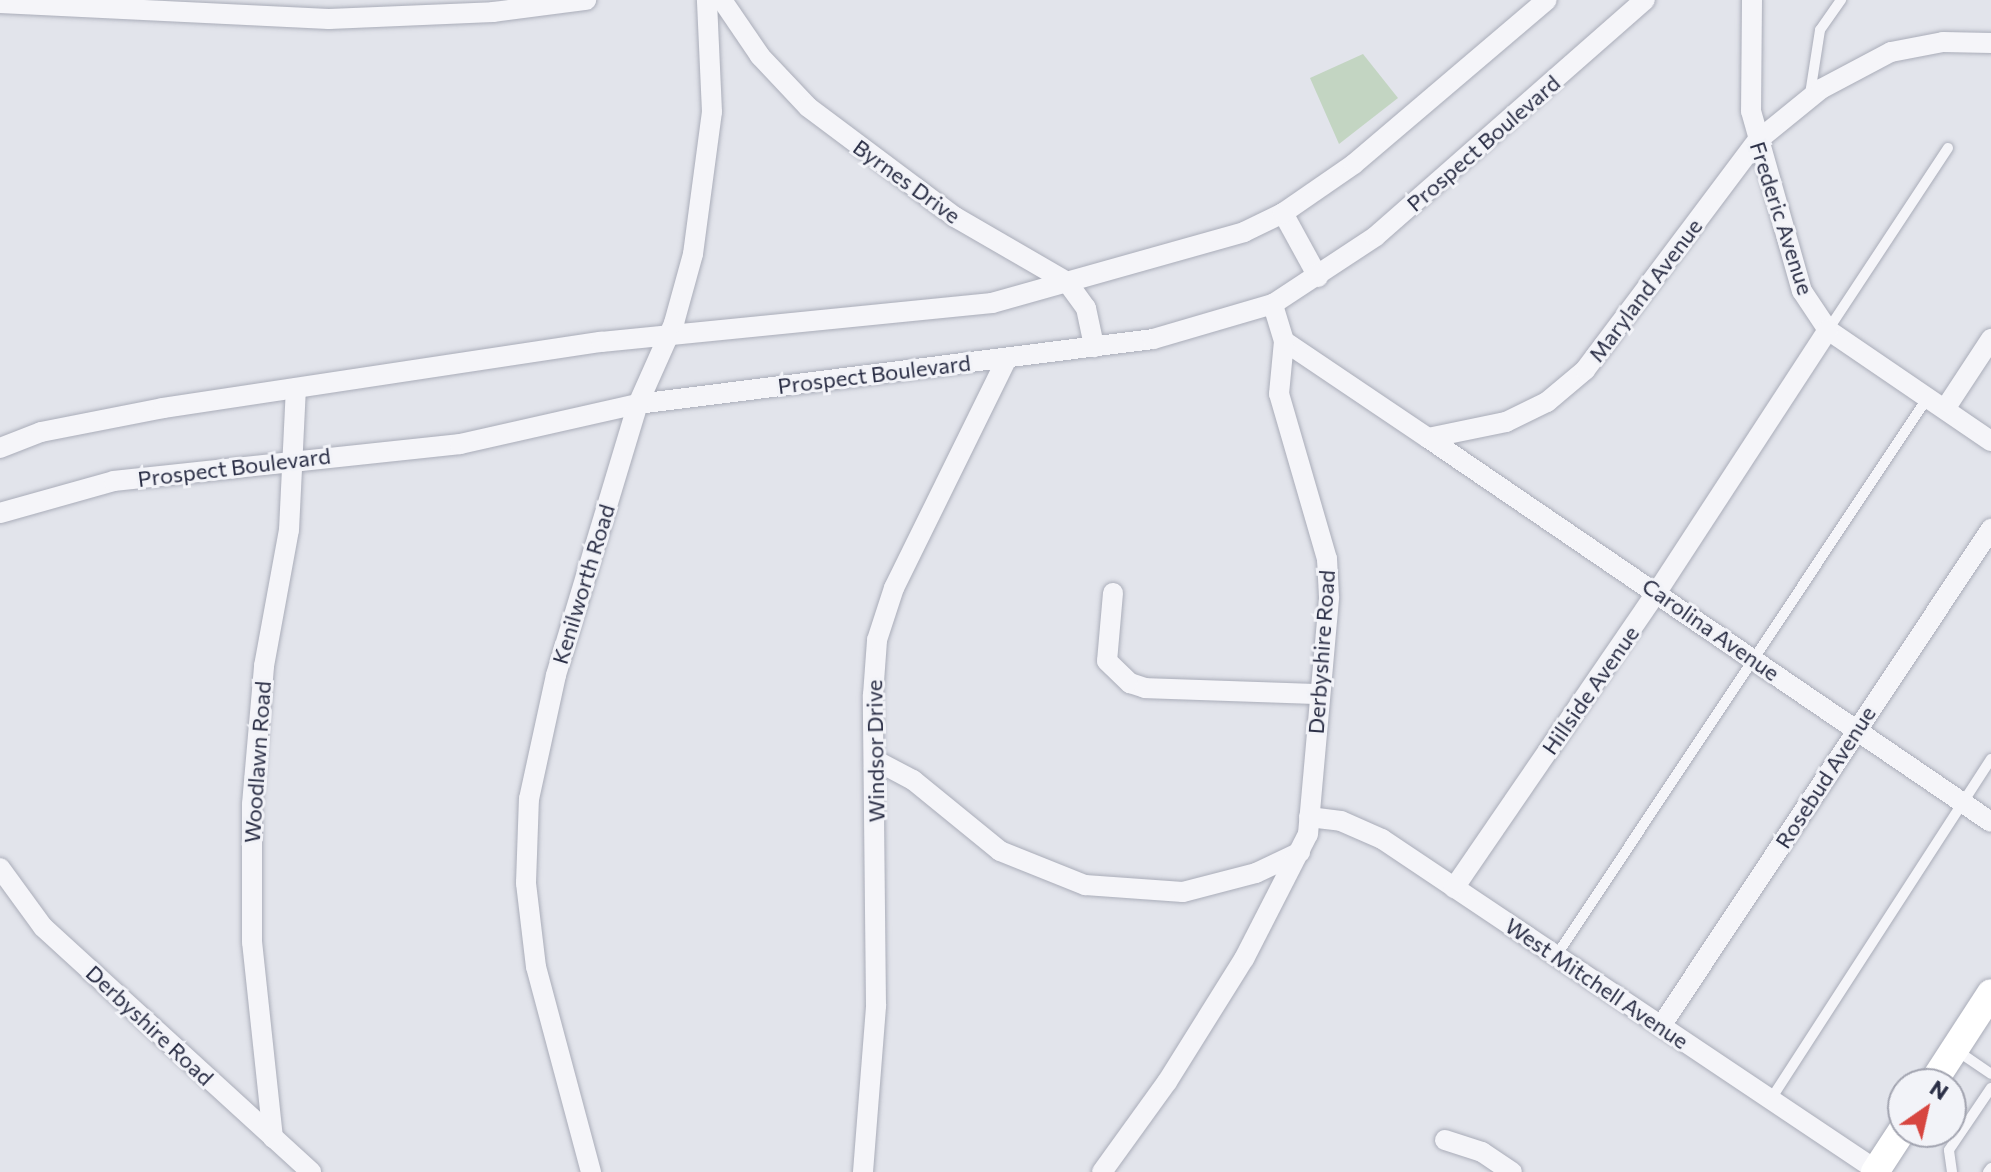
<!DOCTYPE html>
<html>
<head>
<meta charset="utf-8">
<style>
	body { margin:0 }
	#map { position:relative; width:1991px; height:1172px; overflow:hidden; background:#e2e4eb; font-family:Commissioner,sans-serif }
	div>[style] { position:absolute }
	.green>* { inset:0; background:#c3d5c2 }
	.roads { filter:drop-shadow(0 0 2px #aaadb9) drop-shadow(0 0 2px #aaadb9) }
	.lane>* { height:10px; margin:-5px; padding:0 5px; transform-origin:5px; border-radius:5px; background:#f5f5f9 }
	.street>* { height:20px; margin:-10px; padding:0 10px; transform-origin:10px; border-radius:10px; background:#f5f5f9 }
	.secondary>* { height:28px; margin:-14px; padding:0 14px; transform-origin:14px; border-radius:14px; background:#fff }
	span { translate:-50% -50%; white-space:nowrap; text-align:center; line-height:1.15; -webkit-text-stroke:6px #f2f3f8; paint-order:stroke }
	.street-label { font-size:22px; color:#292d44 }
	.north { position:absolute; left:1887px; top:1068px; width:80px; height:80px; box-sizing:border-box; background:#f2f3f8; border:2px solid #a2a4b0; border-radius:50%; rotate:34deg; font-size:22px; font-weight:700; line-height:32px; text-align:center; color:#292d44 }
	.north::after { content:''; display:block; margin:auto; width:28px; height:36px; background:#d74640; clip-path:polygon(50% 0,100% 100%,50% 72%,0 100%) }
</style>
</head>
<body>
<div id="map">
	<div class="green">
		<div style="clip-path:polygon(1363px 54px,1398px 98px,1339px 144px,1310px 78px)"></div>
	</div>
	<div class="roads">
		<div class="lane">
			<div style="left:1810px;top:94px;width:65px;rotate:-81.1deg"></div>
			<div style="left:1820px;top:30px;width:37px;rotate:-55deg"></div>
			<div style="left:1828px;top:330px;width:218px;rotate:-56.6deg"></div>
			<div style="left:1556px;top:956px;width:671px;rotate:-56.36deg"></div>
			<div style="left:1956px;top:1050px;width:42px;rotate:34.4deg"></div>
			<div style="left:1771px;top:1099px;width:405px;rotate:-57.1deg"></div>
			<div style="left:1952px;top:1172px;width:22px;rotate:-98deg"></div>
			<div style="left:1949px;top:1150px;width:75px;rotate:-55.9deg"></div>
			<div style="left:1988px;top:1172px;width:5px;rotate:-53deg"></div>
		</div>
		<div class="street">
			<div style="left:722px;top:0;width:68px;rotate:55.8deg"></div>
			<div style="left:760px;top:56px;width:70px;rotate:46.7deg"></div>
			<div style="left:808px;top:107px;width:184px;rotate:36.8deg"></div>
			<div style="left:955px;top:217px;width:129px;rotate:30.1deg"></div>
			<div style="left:1067px;top:282px;width:32px;rotate:54deg"></div>
			<div style="left:1086px;top:308px;width:40px;rotate:78deg"></div>
			<div style="left:1752px;top:0;width:111px;rotate:90.5deg"></div>
			<div style="left:1751px;top:111px;width:187px;rotate:74.2deg"></div>
			<div style="left:1802px;top:291px;width:47px;rotate:56.3deg"></div>
			<div style="left:1828px;top:330px;width:197px;rotate:34.3deg"></div>
			<div style="left:0;top:3px;width:329px;rotate:2.8deg"></div>
			<div style="left:329px;top:19px;width:164px;rotate:-2.4deg"></div>
			<div style="left:493px;top:12px;width:94px;rotate:-7.4deg"></div>
			<div style="left:1283px;top:213px;width:73px;rotate:61.3deg"></div>
			<div style="left:1284px;top:341px;width:174px;rotate:34deg"></div>
			<div style="left:1428px;top:438px;width:80px;rotate:-11.6deg"></div>
			<div style="left:1506px;top:422px;width:46px;rotate:-26deg"></div>
			<div style="left:1547px;top:402px;width:50px;rotate:-40.1deg"></div>
			<div style="left:1585px;top:370px;width:286px;rotate:-53.1deg"></div>
			<div style="left:1757px;top:141px;width:82px;rotate:-39.1deg"></div>
			<div style="left:1821px;top:89px;width:79px;rotate:-27.9deg"></div>
			<div style="left:1891px;top:52px;width:53px;rotate:-10.9deg"></div>
			<div style="left:1943px;top:42px;width:48px;rotate:1.2deg"></div>
			<div style="left:1945px;top:409px;width:84px;rotate:-56.7deg"></div>
			<div style="left:1428px;top:438px;width:681px;rotate:34.3deg"></div>
			<div style="left:0;top:448px;width:44px;rotate:-21.3deg"></div>
			<div style="left:41px;top:432px;width:124px;rotate:-11.1deg"></div>
			<div style="left:163px;top:408px;width:443px;rotate:-8.6deg"></div>
			<div style="left:601px;top:342px;width:393px;rotate:-5.7deg"></div>
			<div style="left:992px;top:303px;width:262px;rotate:-15.7deg"></div>
			<div style="left:1244px;top:232px;width:43px;rotate:-26deg"></div>
			<div style="left:1283px;top:213px;width:86px;rotate:-34.6deg"></div>
			<div style="left:1354px;top:164px;width:253px;rotate:-40.4deg"></div>
			<div style="left:0;top:513px;width:118px;rotate:-15.7deg"></div>
			<div style="left:114px;top:481px;width:348px;rotate:-6.1deg"></div>
			<div style="left:460px;top:444px;width:182px;rotate:-12.7deg"></div>
			<div style="left:638px;top:404px;width:519px;rotate:-7.19deg"></div>
			<div style="left:1153px;top:339px;width:125px;rotate:-16.3deg"></div>
			<div style="left:1273px;top:304px;width:123px;rotate:-33.4deg"></div>
			<div style="left:1376px;top:236px;width:358px;rotate:-41.3deg"></div>
			<div style="left:1113px;top:593px;width:68px;rotate:95deg"></div>
			<div style="left:1107px;top:661px;width:32px;rotate:44deg"></div>
			<div style="left:1130px;top:683px;width:16px;rotate:18deg"></div>
			<div style="left:1145px;top:688px;width:175px;rotate:2deg"></div>
			<div style="left:875px;top:760px;width:43px;rotate:27.8deg"></div>
			<div style="left:913px;top:780px;width:112px;rotate:39.2deg"></div>
			<div style="left:1000px;top:851px;width:92px;rotate:21.8deg"></div>
			<div style="left:1085px;top:885px;width:98px;rotate:4.1deg"></div>
			<div style="left:1183px;top:892px;width:75px;rotate:-14.6deg"></div>
			<div style="left:1256px;top:873px;width:49px;rotate:-25.5deg"></div>
			<div style="left:1309px;top:817px;width:32px;rotate:7deg"></div>
			<div style="left:1341px;top:821px;width:45px;rotate:23.7deg"></div>
			<div style="left:1382px;top:839px;width:595px;rotate:33.82deg"></div>
			<div style="left:0;top:868px;width:73px;rotate:53.9deg"></div>
			<div style="left:43px;top:927px;width:363px;rotate:42.4deg"></div>
			<div style="left:1454px;top:888px;width:359px;rotate:-55.6deg"></div>
			<div style="left:1657px;top:592px;width:313px;rotate:-56.9deg"></div>
			<div style="left:1661px;top:1026px;width:597px;rotate:-56.42deg"></div>
			<div style="left:273px;top:1138px;width:197px;rotate:-96.1deg"></div>
			<div style="left:252px;top:942px;width:138px;rotate:-90deg"></div>
			<div style="left:252px;top:804px;width:139px;rotate:-85deg"></div>
			<div style="left:264px;top:666px;width:138px;rotate:-79.6deg"></div>
			<div style="left:289px;top:530px;width:142px;rotate:-87.2deg"></div>
			<div style="left:1445px;top:1140px;width:39px;rotate:18deg"></div>
			<div style="left:1482px;top:1152px;width:36px;rotate:34deg"></div>
			<div style="left:591px;top:1172px;width:212px;rotate:-105deg"></div>
			<div style="left:536px;top:967px;width:85px;rotate:-96.8deg"></div>
			<div style="left:526px;top:883px;width:84px;rotate:-88deg"></div>
			<div style="left:529px;top:799px;width:127px;rotate:-77.7deg"></div>
			<div style="left:556px;top:675px;width:283px;rotate:-73.2deg"></div>
			<div style="left:638px;top:404px;width:89px;rotate:-66deg"></div>
			<div style="left:674px;top:323px;width:72px;rotate:-74.6deg"></div>
			<div style="left:693px;top:254px;width:143px;rotate:-82.4deg"></div>
			<div style="left:712px;top:112px;width:112px;rotate:-92.6deg"></div>
			<div style="left:863px;top:1172px;width:168px;rotate:-85.5deg"></div>
			<div style="left:876px;top:1005px;width:310px;rotate:-90.6deg"></div>
			<div style="left:873px;top:695px;width:55px;rotate:-85.8deg"></div>
			<div style="left:877px;top:640px;width:55px;rotate:-71.9deg"></div>
			<div style="left:894px;top:588px;width:256px;rotate:-63.8deg"></div>
			<div style="left:1102px;top:1172px;width:111px;rotate:-54.2deg"></div>
			<div style="left:1167px;top:1082px;width:145px;rotate:-58deg"></div>
			<div style="left:1244px;top:959px;width:140px;rotate:-62.9deg"></div>
			<div style="left:1308px;top:834px;width:238px;rotate:-84.9deg"></div>
			<div style="left:1329px;top:597px;width:38px;rotate:-93deg"></div>
			<div style="left:1327px;top:559px;width:172px;rotate:-106.2deg"></div>
			<div style="left:1279px;top:394px;width:53px;rotate:-84.6deg"></div>
			<div style="left:1284px;top:341px;width:39px;rotate:-107deg"></div>
		</div>
		<div class="secondary">
			<div style="left:1932px;top:1084px;width:108px;rotate:-57deg"></div>
			<div style="left:1875px;top:1172px;width:51px;rotate:-56.9deg"></div>
		</div>
	</div>
	<div class="street-label">
		<span style="left:1483px;top:143px;rotate:-41deg">Prospect Boulevard</span>
		<span style="left:907px;top:181px;rotate:36deg">Byrnes Drive</span>
		<span style="left:1782px;top:218px;rotate:72deg">Frederic Avenue</span>
		<span style="left:1645px;top:290px;rotate:-53deg">Maryland Avenue</span>
		<span style="left:874px;top:374px;rotate:-7deg">Prospect Boulevard</span>
		<span style="left:234px;top:467px;rotate:-7deg">Prospect Boulevard</span>
		<span style="left:583px;top:584px;rotate:-73deg">Kenilworth Road</span>
		<span style="left:1711px;top:629px;rotate:35deg">Carolina Avenue</span>
		<span style="left:1321px;top:652px;rotate:-86deg">Derbyshire Road</span>
		<span style="left:1590px;top:690px;rotate:-55deg">Hillside Avenue</span>
		<span style="left:875px;top:751px;rotate:-91deg">Windsor Drive</span>
		<span style="left:257px;top:762px;rotate:-86deg">Woodlawn Road</span>
		<span style="left:1825px;top:777px;rotate:-57deg">Rosebud Avenue</span>
		<span style="left:1597px;top:983px;rotate:34deg">West Mitchell Avenue</span>
		<span style="left:150px;top:1025px;rotate:43deg">Derbyshire Road</span>
	</div>
	<div class="north">N</div>
</div>
</body>
</html>
